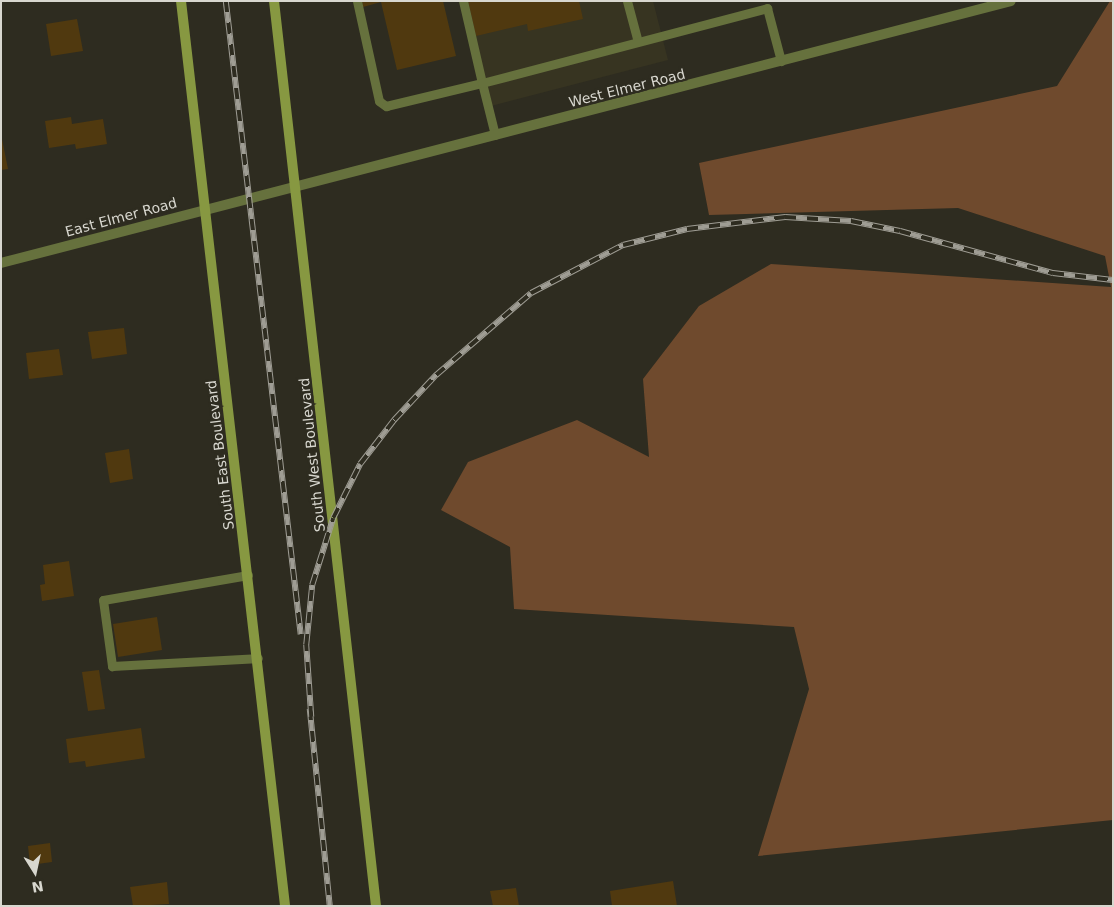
<!DOCTYPE html>
<html>
<head>
<meta charset="utf-8">
<style>
	body { margin:0 }
	#map { position:relative; width:1114px; height:907px; overflow:hidden; background:#2e2c20; font-family:"DejaVu Sans",sans-serif }
	div>[style] { position:absolute }
	.built>* { inset:0; background:#373421 }
	.green>* { inset:0; background:#6f4a2d }
	.building>* { inset:0; background:#50390f }
	.service>* { height:9px; margin:-4.5px; padding:0 4.5px; transform-origin:4.5px; border-radius:4.5px; background:#66713d }
	.minor>* { height:10px; margin:-5px; padding:0 5px; transform-origin:5px; border-radius:5px; background:#66713d }
	.secondary>* { height:10px; margin:-5px; padding:0 5px; transform-origin:5px; border-radius:5px; background:#879841 }
	.rail>* { height:5.5px; margin-top:-2.75px; transform-origin:0; background:repeating-linear-gradient(90deg,#2e2c20 0 11px,#9f9d94 0 22px); box-sizing:border-box; border-block:1px solid #9f9d94 }
	span { translate:-50% -50%; white-space:nowrap; text-align:center; line-height:1.15; -webkit-text-stroke:4.5px #2e2c20; paint-order:stroke }
	.street-label { font-size:14px; color:#d8d7cf }
	.frame { position:absolute; inset:0; border:2px solid #d8d7cf; pointer-events:none }
	.north { position:absolute; left:10px; top:847px; width:50px; height:50px; -webkit-text-stroke:4px #2e2c20; paint-order:stroke; rotate:170deg; font-size:14px; font-weight:700; line-height:20px; text-align:center; color:#d8d7cf }
	.north::after { content:''; display:block; margin:auto; width:18px; height:22px; background:#d8d7cf; clip-path:polygon(50% 0,100% 100%,50% 72%,0 100%) }
</style>
</head>
<body>
<div id="map">
	<div class="built">
		<div style="clip-path:polygon(463px 1px,653px 1px,668px 60px,491px 106px)"></div>
	</div>
	<div class="green">
		<div style="clip-path:polygon(1110px 1px,1113px 1px,1113px 820px,758px 856px,809px 689px,794px 627px,514px 609px,510px 547px,441px 510px,468px 462px,577px 420px,649px 457px,643px 379px,699px 306px,771px 264px,1111px 287px,1105px 256px,958px 208px,709px 215px,699px 163px,1057px 86px)"></div>
	</div>
	<div class="building">
		<div style="clip-path:polygon(362px 1px,443px 1px,456px 56px,397px 70px,381px 2px,363px 7px)"></div>
		<div style="clip-path:polygon(468px 1px,579px 1px,583px 19px,528px 31px,527px 24px,476px 36px)"></div>
		<div style="clip-path:polygon(77px 19px,83px 51px,51px 56px,46px 24px)"></div>
		<div style="clip-path:polygon(71px 117px,72px 124px,103px 119px,107px 144px,76px 149px,75px 144px,49px 148px,45px 121px)"></div>
		<div style="clip-path:polygon(1px 134px,8px 169px,1px 170px)"></div>
		<div style="clip-path:polygon(124px 328px,127px 354px,92px 359px,88px 332px)"></div>
		<div style="clip-path:polygon(59px 349px,63px 375px,29px 379px,26px 353px)"></div>
		<div style="clip-path:polygon(129px 449px,133px 479px,110px 483px,105px 453px)"></div>
		<div style="clip-path:polygon(69px 561px,74px 596px,42px 601px,40px 585px,45px 584px,43px 565px)"></div>
		<div style="clip-path:polygon(157px 617px,162px 650px,118px 657px,113px 624px)"></div>
		<div style="clip-path:polygon(99px 670px,105px 709px,88px 711px,82px 672px)"></div>
		<div style="clip-path:polygon(141px 728px,145px 758px,86px 767px,85px 761px,69px 763px,66px 739px)"></div>
		<div style="clip-path:polygon(50px 843px,52px 862px,30px 865px,28px 846px)"></div>
		<div style="clip-path:polygon(673px 881px,677px 906px,612px 906px,610px 891px)"></div>
		<div style="clip-path:polygon(167px 882px,169px 904px,133px 906px,130px 887px)"></div>
		<div style="clip-path:polygon(516px 888px,519px 906px,493px 906px,490px 891px)"></div>
	</div>
	<div class="service">
		<div style="left:357px;top:1px;width:102px;rotate:77.6deg"></div>
		<div style="left:379px;top:101px;width:9px;rotate:36deg"></div>
		<div style="left:386px;top:106px;width:99px;rotate:-13.5deg"></div>
		<div style="left:482px;top:83px;width:84px;rotate:-103deg"></div>
		<div style="left:627px;top:1px;width:42px;rotate:75deg"></div>
		<div style="left:495px;top:135px;width:54px;rotate:-104deg"></div>
		<div style="left:482px;top:83px;width:295px;rotate:-14.7deg"></div>
		<div style="left:767px;top:8px;width:55px;rotate:75.2deg"></div>
		<div style="left:248px;top:575px;width:147px;rotate:170.2deg"></div>
		<div style="left:103px;top:600px;width:67px;rotate:82.2deg"></div>
		<div style="left:112px;top:666px;width:146px;rotate:-3.1deg"></div>
	</div>
	<div class="minor">
		<div style="left:1px;top:263px;width:1043px;rotate:-14.54deg"></div>
	</div>
	<div class="secondary">
		<div style="left:181px;top:1px;width:911px;rotate:83.44deg"></div>
		<div style="left:274px;top:1px;width:911px;rotate:83.57deg"></div>
	</div>
	<div class="rail">
		<div style="left:226px;top:1px;width:638px;rotate:83.25deg"></div>
		<div style="left:310px;top:709px;width:198px;rotate:84.2deg"></div>
		<div style="left:311px;top:717px;width:72px;rotate:-94deg"></div>
		<div style="left:306px;top:645px;width:60px;rotate:-84.3deg"></div>
		<div style="left:312px;top:585px;width:70px;rotate:-72.6deg"></div>
		<div style="left:333px;top:518px;width:60px;rotate:-63.4deg"></div>
		<div style="left:360px;top:464px;width:56px;rotate:-52.3deg"></div>
		<div style="left:394px;top:420px;width:62px;rotate:-47deg"></div>
		<div style="left:436px;top:375px;width:125px;rotate:-40.8deg"></div>
		<div style="left:531px;top:293px;width:104px;rotate:-27.6deg"></div>
		<div style="left:623px;top:245px;width:66px;rotate:-14deg"></div>
		<div style="left:687px;top:229px;width:99px;rotate:-7deg"></div>
		<div style="left:785px;top:217px;width:66px;rotate:3.5deg"></div>
		<div style="left:851px;top:221px;width:50px;rotate:11.5deg"></div>
		<div style="left:900px;top:231px;width:159px;rotate:15.4deg"></div>
		<div style="left:1053px;top:273px;width:60px;rotate:6.7deg"></div>
	</div>
	<div class="street-label">
		<span style="left:627px;top:88px;rotate:-14deg">West Elmer Road</span>
		<span style="left:121px;top:217px;rotate:-15deg">East Elmer Road</span>
		<span style="left:220px;top:455px;rotate:-97deg">South East Boulevard</span>
		<span style="left:312px;top:455px;rotate:-96deg">South West Boulevard</span>
	</div>
	<div class="frame"></div>
	<div class="north">N</div>
</div>
</body>
</html>
